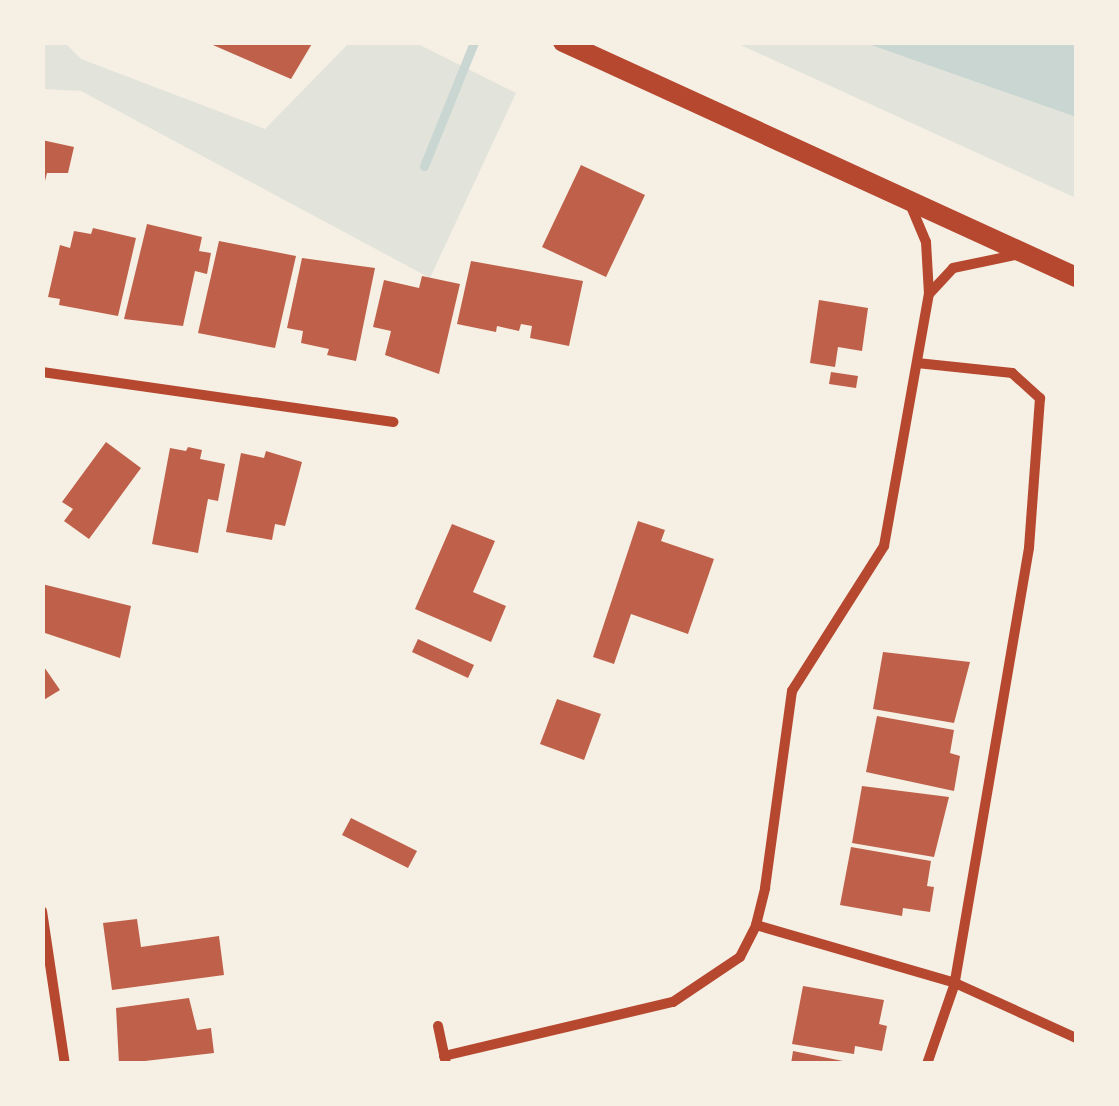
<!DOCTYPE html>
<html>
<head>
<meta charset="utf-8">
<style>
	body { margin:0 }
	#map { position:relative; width:1119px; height:1106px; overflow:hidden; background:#f6efe4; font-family:"Public Sans",sans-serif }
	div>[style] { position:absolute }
	.green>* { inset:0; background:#e2e4dc }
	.water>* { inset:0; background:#c9d6d2 }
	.stream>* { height:9px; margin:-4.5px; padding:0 4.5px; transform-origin:4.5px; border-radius:4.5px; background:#c9d6d2 }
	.building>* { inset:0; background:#bf614a }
	.minor>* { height:10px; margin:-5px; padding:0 5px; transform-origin:5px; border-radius:5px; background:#b5482f }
	.secondary>* { height:20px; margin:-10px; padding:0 10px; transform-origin:10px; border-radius:10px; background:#b5482f }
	span { translate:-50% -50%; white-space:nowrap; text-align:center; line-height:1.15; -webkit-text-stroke:8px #f6efe4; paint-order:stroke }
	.frame { position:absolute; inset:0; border:45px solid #f6efe4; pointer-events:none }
</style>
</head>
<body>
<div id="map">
	<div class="green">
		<div style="clip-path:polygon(414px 42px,516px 93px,430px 278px,81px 91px,43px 89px,43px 43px,65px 43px,81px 59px,265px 129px,349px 43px)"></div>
		<div style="clip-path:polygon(736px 43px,865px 43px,1076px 117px,1076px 198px)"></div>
	</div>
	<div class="water">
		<div style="clip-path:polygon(865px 43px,1076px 43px,1076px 117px)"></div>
	</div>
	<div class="stream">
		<div style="left:424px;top:166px;width:134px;rotate:-68deg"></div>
	</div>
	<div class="building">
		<div style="clip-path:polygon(206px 42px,313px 42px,291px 79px)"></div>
		<div style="clip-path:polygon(42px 140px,74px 147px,68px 173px,47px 173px,44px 185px)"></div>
		<div style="clip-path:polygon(581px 165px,645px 195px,606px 277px,542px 247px)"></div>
		<div style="clip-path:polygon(147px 224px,202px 237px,199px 251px,211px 253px,207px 274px,195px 271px,183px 326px,124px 319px)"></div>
		<div style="clip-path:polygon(93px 228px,136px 238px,118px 316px,59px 305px,60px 299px,48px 297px,60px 245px,70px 248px,74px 231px,91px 234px)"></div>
		<div style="clip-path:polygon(219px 241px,296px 256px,275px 348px,198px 333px)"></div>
		<div style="clip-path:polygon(302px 258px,375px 268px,356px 361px,327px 355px,329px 349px,301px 343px,303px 331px,287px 328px)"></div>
		<div style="clip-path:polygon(471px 261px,583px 281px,569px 346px,530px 338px,532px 326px,521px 324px,519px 331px,497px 326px,496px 332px,457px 324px)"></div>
		<div style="clip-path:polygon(422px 276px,460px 284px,439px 374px,385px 355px,391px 331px,373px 327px,384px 280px,419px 288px)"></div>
		<div style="clip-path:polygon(819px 300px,868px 308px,862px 351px,838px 347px,835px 367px,810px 363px)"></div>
		<div style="clip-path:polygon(831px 372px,858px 376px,856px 388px,829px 384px)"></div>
		<div style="clip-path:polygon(106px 442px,141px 468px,89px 539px,64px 521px,73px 509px,62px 502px)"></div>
		<div style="clip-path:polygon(188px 447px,202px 450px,200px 459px,225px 464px,218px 501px,208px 499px,198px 553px,152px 544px,170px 448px,186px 451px)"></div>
		<div style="clip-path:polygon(266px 451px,302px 462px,285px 526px,275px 524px,272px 540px,226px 532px,241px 453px,264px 458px)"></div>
		<div style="clip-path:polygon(638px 521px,665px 530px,661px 541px,714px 559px,688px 634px,631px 614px,614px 664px,593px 657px)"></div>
		<div style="clip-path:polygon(452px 524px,495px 541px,473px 592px,506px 606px,491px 642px,415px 609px)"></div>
		<div style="clip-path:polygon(42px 584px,131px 606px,120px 658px,42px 632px)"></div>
		<div style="clip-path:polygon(418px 639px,474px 665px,468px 678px,412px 652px)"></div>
		<div style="clip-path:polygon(883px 652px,970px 662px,954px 723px,873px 709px)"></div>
		<div style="clip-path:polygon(42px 664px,60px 690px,42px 701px)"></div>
		<div style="clip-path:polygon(557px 699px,601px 714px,584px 760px,540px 744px)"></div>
		<div style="clip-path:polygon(877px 716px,954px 730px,950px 753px,960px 756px,954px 791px,866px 772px)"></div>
		<div style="clip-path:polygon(862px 786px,949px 797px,934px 857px,852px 843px)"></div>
		<div style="clip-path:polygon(351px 818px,417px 851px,408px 868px,342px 835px)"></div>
		<div style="clip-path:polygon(851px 847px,931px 861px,927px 886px,934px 887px,930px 912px,903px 908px,902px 916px,840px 905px)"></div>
		<div style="clip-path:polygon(137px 919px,141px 947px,219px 936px,224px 975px,112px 990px,103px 923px)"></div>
		<div style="clip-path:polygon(803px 986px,884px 1000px,879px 1024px,887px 1026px,882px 1051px,855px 1046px,854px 1054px,792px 1044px)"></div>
		<div style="clip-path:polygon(189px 998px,197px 1030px,211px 1028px,214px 1053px,119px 1064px,116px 1008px)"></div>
		<div style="clip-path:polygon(793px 1051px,848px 1062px,848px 1064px,791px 1064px)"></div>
	</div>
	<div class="minor">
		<div style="left:929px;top:294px;width:35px;rotate:-47deg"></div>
		<div style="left:953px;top:268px;width:68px;rotate:-11.8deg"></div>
		<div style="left:917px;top:363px;width:96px;rotate:6deg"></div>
		<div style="left:1012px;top:373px;width:38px;rotate:42deg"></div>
		<div style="left:1040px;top:398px;width:150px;rotate:94.2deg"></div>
		<div style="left:1029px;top:548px;width:441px;rotate:99.7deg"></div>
		<div style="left:955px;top:983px;width:86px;rotate:109.1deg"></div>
		<div style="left:42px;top:372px;width:355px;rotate:8.1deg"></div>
		<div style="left:42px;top:911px;width:155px;rotate:81.5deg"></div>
		<div style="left:756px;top:925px;width:207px;rotate:16.2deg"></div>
		<div style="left:955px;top:983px;width:133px;rotate:24.4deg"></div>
		<div style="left:438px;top:1026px;width:39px;rotate:78deg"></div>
		<div style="left:444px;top:1056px;width:235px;rotate:-13.3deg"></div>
		<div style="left:673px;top:1002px;width:81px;rotate:-33.9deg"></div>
		<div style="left:740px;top:957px;width:36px;rotate:-63deg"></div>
		<div style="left:756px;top:925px;width:38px;rotate:-76deg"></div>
		<div style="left:765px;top:888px;width:199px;rotate:-82.2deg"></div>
		<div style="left:792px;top:691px;width:172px;rotate:-57.6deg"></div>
		<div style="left:884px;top:546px;width:256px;rotate:-79.9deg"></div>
		<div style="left:929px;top:294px;width:52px;rotate:-93.3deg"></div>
		<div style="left:926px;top:242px;width:41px;rotate:-112.8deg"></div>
	</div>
	<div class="secondary">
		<div style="left:563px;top:42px;width:564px;rotate:24.61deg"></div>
	</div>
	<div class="frame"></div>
</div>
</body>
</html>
